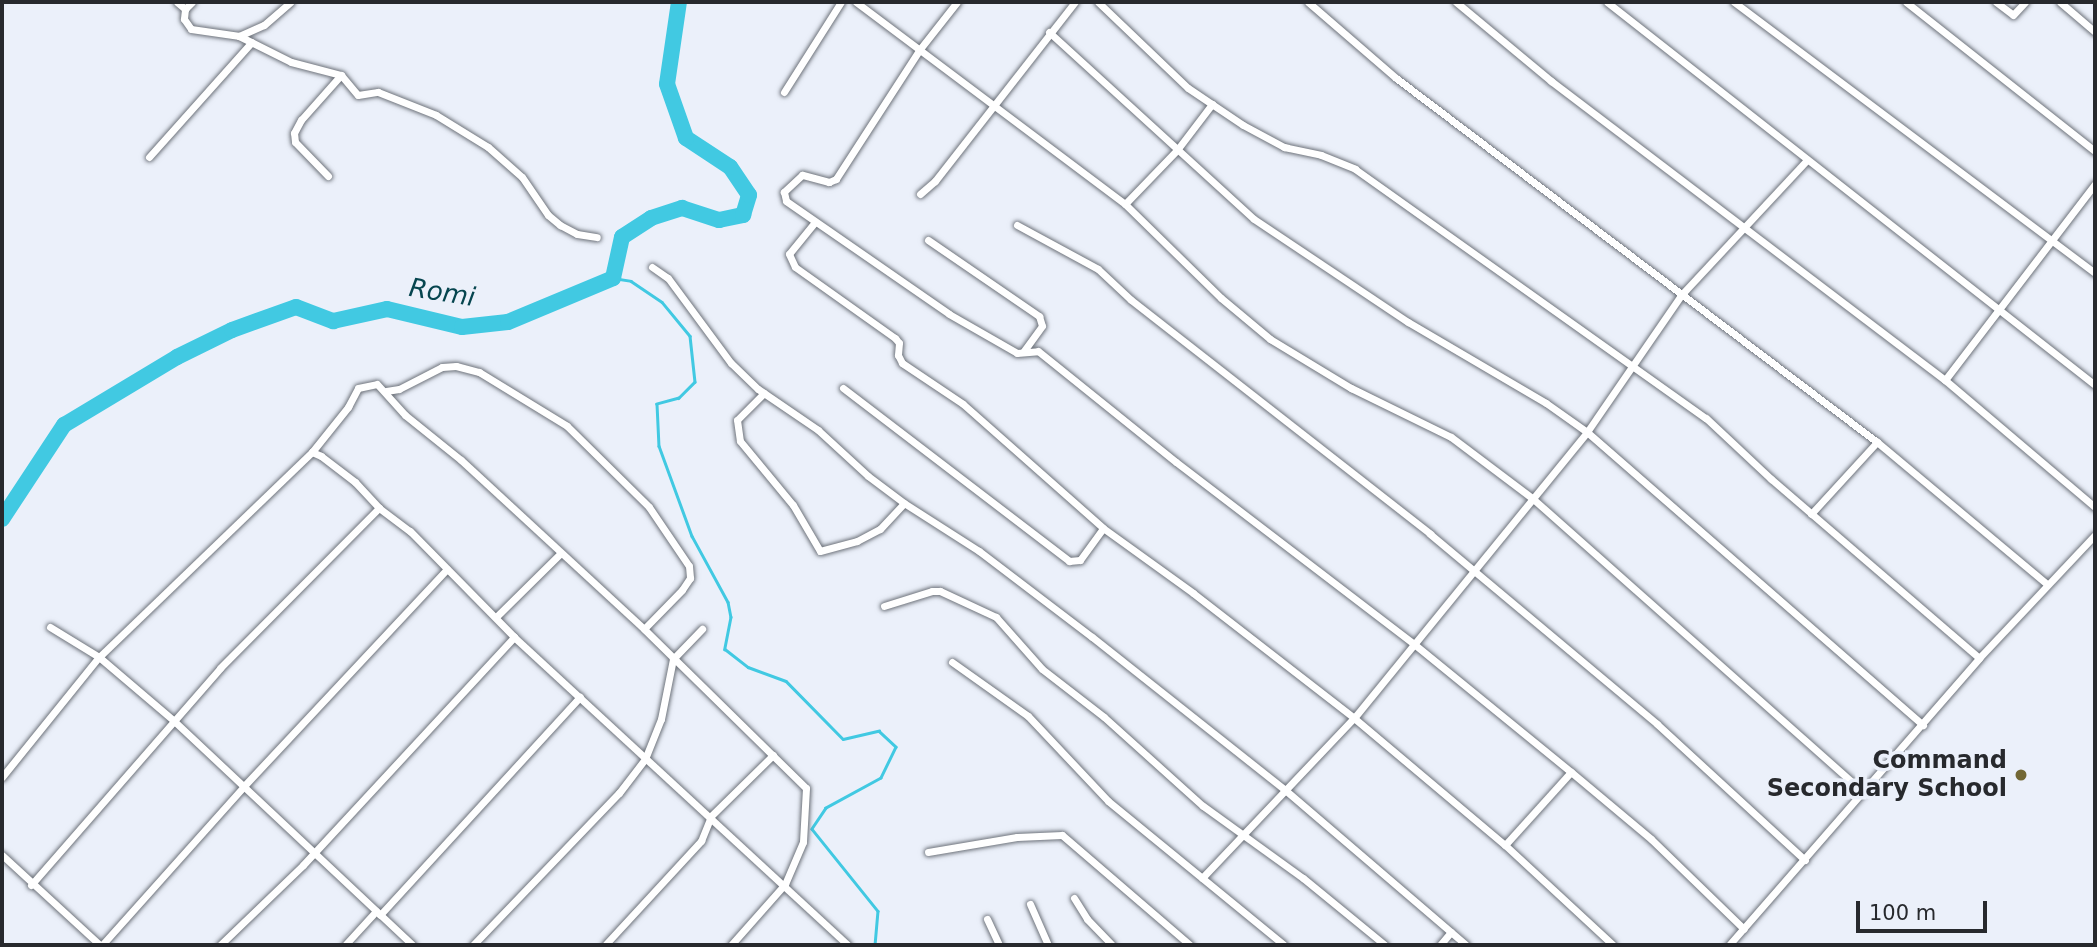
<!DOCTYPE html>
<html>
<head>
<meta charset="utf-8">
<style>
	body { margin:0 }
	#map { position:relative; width:2097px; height:947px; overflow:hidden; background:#ebf0fa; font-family:"DejaVu Sans",sans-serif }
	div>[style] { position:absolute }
	.stream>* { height:2.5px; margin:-1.25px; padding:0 1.25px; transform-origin:1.25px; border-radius:1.25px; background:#41c9e2 }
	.river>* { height:16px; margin:-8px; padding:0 8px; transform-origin:8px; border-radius:8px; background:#41c9e2 }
	.roads { filter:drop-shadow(0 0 2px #6e737b) drop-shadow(0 0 2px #6e737b) }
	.minor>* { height:7px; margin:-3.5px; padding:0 3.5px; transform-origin:3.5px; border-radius:3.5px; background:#fff }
	.dots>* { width:19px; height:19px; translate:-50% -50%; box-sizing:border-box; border:4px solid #ebf0fa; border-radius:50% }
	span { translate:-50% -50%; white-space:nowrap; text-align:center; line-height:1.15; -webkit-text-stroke:7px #ebf0fa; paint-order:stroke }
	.poi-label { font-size:24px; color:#27292d; font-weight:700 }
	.right { translate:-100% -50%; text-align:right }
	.water-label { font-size:26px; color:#06454f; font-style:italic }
	.frame { position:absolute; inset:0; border:4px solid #27292d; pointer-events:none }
	.scale { position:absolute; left:1856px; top:901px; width:131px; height:32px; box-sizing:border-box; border:4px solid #27292d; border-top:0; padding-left:9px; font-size:21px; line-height:24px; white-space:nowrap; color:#27292d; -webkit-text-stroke:5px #ebf0fa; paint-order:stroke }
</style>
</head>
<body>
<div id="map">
	<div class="stream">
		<div style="left:613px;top:278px;width:18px;rotate:9deg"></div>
		<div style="left:631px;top:281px;width:37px;rotate:34deg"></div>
		<div style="left:662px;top:302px;width:44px;rotate:50.5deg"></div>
		<div style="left:690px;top:336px;width:46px;rotate:83.8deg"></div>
		<div style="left:695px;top:382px;width:23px;rotate:135deg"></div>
		<div style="left:679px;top:398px;width:23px;rotate:165deg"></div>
		<div style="left:657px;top:404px;width:42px;rotate:87.3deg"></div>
		<div style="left:659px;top:446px;width:96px;rotate:69.9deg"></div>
		<div style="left:692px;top:536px;width:75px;rotate:61.4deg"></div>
		<div style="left:728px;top:602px;width:15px;rotate:79deg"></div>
		<div style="left:731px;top:617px;width:33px;rotate:101deg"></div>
		<div style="left:725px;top:649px;width:29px;rotate:38deg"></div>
		<div style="left:748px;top:667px;width:40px;rotate:20.2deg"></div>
		<div style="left:786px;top:681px;width:81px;rotate:45.5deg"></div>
		<div style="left:843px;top:739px;width:37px;rotate:-13deg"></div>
		<div style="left:879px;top:731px;width:23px;rotate:43deg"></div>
		<div style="left:896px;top:747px;width:34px;rotate:116deg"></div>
		<div style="left:881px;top:778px;width:63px;rotate:151.4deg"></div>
		<div style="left:826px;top:808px;width:25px;rotate:124deg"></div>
		<div style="left:812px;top:829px;width:105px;rotate:51.2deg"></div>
		<div style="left:878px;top:911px;width:34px;rotate:95deg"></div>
	</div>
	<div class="river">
		<div style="left:2px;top:519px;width:113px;rotate:-56.6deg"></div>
		<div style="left:64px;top:425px;width:132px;rotate:-31deg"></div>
		<div style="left:177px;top:357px;width:61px;rotate:-26.1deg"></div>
		<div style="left:232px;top:330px;width:68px;rotate:-19.8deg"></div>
		<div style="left:296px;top:307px;width:40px;rotate:21deg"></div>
		<div style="left:333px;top:321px;width:55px;rotate:-12.5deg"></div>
		<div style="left:387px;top:309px;width:77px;rotate:13.5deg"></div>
		<div style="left:462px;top:327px;width:46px;rotate:-6.2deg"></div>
		<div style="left:508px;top:322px;width:114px;rotate:-22.7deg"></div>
		<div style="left:613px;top:278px;width:42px;rotate:-77.6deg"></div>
		<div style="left:622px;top:237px;width:35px;rotate:-33deg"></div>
		<div style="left:651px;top:218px;width:33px;rotate:-18deg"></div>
		<div style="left:682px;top:208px;width:39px;rotate:18deg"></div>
		<div style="left:719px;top:220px;width:25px;rotate:-12deg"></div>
		<div style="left:743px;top:215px;width:21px;rotate:-73deg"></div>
		<div style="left:749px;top:195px;width:34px;rotate:-124deg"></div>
		<div style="left:730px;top:167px;width:53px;rotate:-146.6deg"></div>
		<div style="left:686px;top:138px;width:57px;rotate:-109.4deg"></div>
		<div style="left:667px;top:84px;width:83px;rotate:-81.7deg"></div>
	</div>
	<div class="roads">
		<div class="minor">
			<div style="left:177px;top:2px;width:11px;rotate:41deg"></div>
			<div style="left:185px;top:9px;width:10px;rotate:96deg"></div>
			<div style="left:184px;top:19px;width:12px;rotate:55deg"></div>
			<div style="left:191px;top:29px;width:49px;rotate:8.3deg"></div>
			<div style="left:239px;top:36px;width:58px;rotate:26.6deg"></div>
			<div style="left:291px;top:62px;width:52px;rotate:14.6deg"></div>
			<div style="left:341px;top:75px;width:26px;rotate:50deg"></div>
			<div style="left:358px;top:95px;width:20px;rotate:-9deg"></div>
			<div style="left:378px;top:92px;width:62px;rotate:21.6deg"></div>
			<div style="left:436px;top:115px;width:61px;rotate:31.6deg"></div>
			<div style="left:488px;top:147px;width:45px;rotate:41.4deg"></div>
			<div style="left:522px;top:177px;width:46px;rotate:55.6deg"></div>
			<div style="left:548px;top:215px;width:16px;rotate:40deg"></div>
			<div style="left:560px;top:225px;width:19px;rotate:28deg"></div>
			<div style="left:577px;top:234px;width:20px;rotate:9deg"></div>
			<div style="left:856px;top:2px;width:336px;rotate:36.9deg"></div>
			<div style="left:1125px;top:204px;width:134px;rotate:44.4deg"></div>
			<div style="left:1221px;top:298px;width:64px;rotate:39.9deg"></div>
			<div style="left:1270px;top:339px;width:95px;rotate:31.2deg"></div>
			<div style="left:1351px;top:388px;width:111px;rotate:26.1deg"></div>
			<div style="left:1451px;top:437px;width:101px;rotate:37deg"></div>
			<div style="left:1532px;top:498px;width:443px;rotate:41.6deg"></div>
			<div style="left:957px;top:2px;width:60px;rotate:128.2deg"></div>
			<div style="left:920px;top:49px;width:155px;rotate:122.9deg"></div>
			<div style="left:836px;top:179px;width:8px;rotate:157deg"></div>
			<div style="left:829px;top:182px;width:28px;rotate:-165deg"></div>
			<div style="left:802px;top:175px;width:25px;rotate:137deg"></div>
			<div style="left:784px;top:192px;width:9px;rotate:77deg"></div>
			<div style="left:786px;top:201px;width:198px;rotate:34.7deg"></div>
			<div style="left:949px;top:314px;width:78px;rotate:29.8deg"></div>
			<div style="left:1017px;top:353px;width:21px;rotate:-5deg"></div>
			<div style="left:1038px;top:351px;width:177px;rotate:38.8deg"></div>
			<div style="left:1176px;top:462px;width:300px;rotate:37.4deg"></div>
			<div style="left:1414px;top:644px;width:203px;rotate:39.2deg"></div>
			<div style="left:1571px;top:772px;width:104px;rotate:39.9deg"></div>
			<div style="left:1651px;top:839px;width:129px;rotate:44.1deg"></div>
			<div style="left:1098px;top:2px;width:124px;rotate:43.7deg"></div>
			<div style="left:1188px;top:88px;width:66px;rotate:33.9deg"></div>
			<div style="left:1243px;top:125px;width:47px;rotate:28.2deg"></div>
			<div style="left:1284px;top:147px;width:38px;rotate:12deg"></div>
			<div style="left:1321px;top:155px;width:37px;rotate:22deg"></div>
			<div style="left:1355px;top:169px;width:430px;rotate:35.4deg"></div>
			<div style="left:1706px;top:418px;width:89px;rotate:43.2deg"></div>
			<div style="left:1771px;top:479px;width:274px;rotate:40.7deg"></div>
			<div style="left:1308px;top:2px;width:116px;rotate:40.8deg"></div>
			<div style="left:1396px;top:78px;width:603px;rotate:37.12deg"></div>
			<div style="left:1877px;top:442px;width:222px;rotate:39.9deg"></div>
			<div style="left:1456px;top:2px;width:124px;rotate:39.7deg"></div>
			<div style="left:1551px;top:81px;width:495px;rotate:37.2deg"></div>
			<div style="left:1945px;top:380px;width:197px;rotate:40.3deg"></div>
			<div style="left:1607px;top:2px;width:620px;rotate:38.13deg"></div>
			<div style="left:1734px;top:2px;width:451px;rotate:36.9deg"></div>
			<div style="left:1906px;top:2px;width:241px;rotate:38.3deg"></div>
			<div style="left:1996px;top:2px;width:21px;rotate:37deg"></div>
			<div style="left:2013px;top:15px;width:18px;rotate:-47deg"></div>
			<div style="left:2060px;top:2px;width:46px;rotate:40.6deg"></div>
			<div style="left:185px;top:9px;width:10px;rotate:-45deg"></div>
			<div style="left:1049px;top:32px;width:277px;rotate:42.4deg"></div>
			<div style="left:1254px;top:219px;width:185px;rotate:33.8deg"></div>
			<div style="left:1408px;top:322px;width:160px;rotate:30.4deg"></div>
			<div style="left:1546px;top:403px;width:50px;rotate:35.3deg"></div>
			<div style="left:1587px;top:432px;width:446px;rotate:41.1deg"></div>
			<div style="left:239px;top:36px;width:27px;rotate:-24deg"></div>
			<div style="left:264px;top:25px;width:35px;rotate:-41deg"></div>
			<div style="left:784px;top:92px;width:107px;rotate:-57.7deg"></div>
			<div style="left:149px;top:157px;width:154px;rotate:-48.2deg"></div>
			<div style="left:328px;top:176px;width:47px;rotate:-134.1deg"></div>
			<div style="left:295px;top:142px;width:9px;rotate:-96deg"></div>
			<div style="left:294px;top:133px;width:15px;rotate:-62deg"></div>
			<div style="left:301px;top:120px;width:60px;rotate:-48.4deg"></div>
			<div style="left:920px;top:194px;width:20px;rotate:-41deg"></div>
			<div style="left:935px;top:181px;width:227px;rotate:-52deg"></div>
			<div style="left:1125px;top:204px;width:75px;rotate:-46.1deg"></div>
			<div style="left:1177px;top:150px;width:58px;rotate:-52.7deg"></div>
			<div style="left:815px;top:222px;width:41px;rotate:129.1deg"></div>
			<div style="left:789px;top:254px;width:14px;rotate:65deg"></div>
			<div style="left:795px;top:267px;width:123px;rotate:35.4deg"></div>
			<div style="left:895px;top:338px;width:6px;rotate:51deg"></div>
			<div style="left:899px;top:343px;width:12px;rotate:95deg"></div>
			<div style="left:898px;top:355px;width:9px;rotate:63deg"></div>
			<div style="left:902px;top:363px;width:73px;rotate:33.9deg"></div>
			<div style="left:963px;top:404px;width:187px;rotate:41.5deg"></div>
			<div style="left:1103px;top:528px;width:111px;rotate:35.8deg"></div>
			<div style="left:1193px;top:593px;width:204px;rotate:37.8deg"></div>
			<div style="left:1354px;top:718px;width:197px;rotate:40.1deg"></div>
			<div style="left:1505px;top:845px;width:147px;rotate:42.8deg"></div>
			<div style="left:1017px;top:225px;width:92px;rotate:28.5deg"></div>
			<div style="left:1098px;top:269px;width:45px;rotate:43.2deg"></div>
			<div style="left:1131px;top:300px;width:380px;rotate:38deg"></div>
			<div style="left:1430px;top:534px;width:296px;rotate:39.9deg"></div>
			<div style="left:1657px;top:724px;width:201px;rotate:42.6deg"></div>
			<div style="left:928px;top:240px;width:135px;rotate:34.4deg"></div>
			<div style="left:1039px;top:316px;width:10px;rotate:73deg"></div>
			<div style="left:1042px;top:326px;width:32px;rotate:126deg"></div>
			<div style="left:652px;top:267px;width:19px;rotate:35deg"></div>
			<div style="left:668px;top:278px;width:106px;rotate:53.5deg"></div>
			<div style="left:731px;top:363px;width:37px;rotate:44deg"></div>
			<div style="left:758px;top:389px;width:73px;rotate:34.3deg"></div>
			<div style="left:818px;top:430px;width:68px;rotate:42.6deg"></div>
			<div style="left:868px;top:476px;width:45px;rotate:36.9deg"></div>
			<div style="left:904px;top:503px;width:89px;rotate:32.6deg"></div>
			<div style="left:979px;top:551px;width:142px;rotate:37.3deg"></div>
			<div style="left:1092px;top:637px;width:245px;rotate:38.4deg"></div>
			<div style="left:1284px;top:789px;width:240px;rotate:40.6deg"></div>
			<div style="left:1945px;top:380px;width:247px;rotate:-52.6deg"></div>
			<div style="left:843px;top:388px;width:285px;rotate:37.4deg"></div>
			<div style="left:1069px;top:561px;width:11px;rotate:-5deg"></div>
			<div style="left:1080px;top:560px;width:39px;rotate:-54deg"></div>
			<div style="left:386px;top:391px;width:13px;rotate:-9deg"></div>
			<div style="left:399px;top:389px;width:48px;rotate:-27.1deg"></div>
			<div style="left:442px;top:367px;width:14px;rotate:-4deg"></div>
			<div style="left:456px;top:366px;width:24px;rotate:15deg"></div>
			<div style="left:479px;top:372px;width:103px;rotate:31.5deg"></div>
			<div style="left:567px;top:426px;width:115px;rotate:44.6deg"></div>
			<div style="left:649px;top:507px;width:71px;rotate:55.9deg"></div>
			<div style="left:689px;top:566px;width:12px;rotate:85deg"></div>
			<div style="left:690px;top:578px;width:14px;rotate:124deg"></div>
			<div style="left:682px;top:590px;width:54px;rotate:134.3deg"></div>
			<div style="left:764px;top:393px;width:38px;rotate:135deg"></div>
			<div style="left:737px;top:420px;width:21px;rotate:82deg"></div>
			<div style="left:740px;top:441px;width:83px;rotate:50.4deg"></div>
			<div style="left:793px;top:505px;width:53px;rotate:59.6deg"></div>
			<div style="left:820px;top:551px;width:38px;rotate:-15deg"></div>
			<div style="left:857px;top:541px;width:26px;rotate:-28deg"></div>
			<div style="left:880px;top:529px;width:35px;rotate:-47deg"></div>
			<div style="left:312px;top:452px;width:10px;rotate:24deg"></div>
			<div style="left:321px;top:456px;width:43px;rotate:37.4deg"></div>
			<div style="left:355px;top:482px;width:35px;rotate:47deg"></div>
			<div style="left:379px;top:508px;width:39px;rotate:37deg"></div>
			<div style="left:410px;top:531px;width:148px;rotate:45.5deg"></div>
			<div style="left:514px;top:637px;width:454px;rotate:42.7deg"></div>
			<div style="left:1811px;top:514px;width:98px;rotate:-47.5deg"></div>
			<div style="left:884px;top:606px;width:50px;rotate:-17.4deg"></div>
			<div style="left:932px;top:591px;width:8px"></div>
			<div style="left:940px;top:591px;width:62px;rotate:24.9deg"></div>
			<div style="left:996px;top:617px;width:69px;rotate:48.5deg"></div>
			<div style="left:1042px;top:669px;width:78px;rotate:37.7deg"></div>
			<div style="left:1104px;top:717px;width:133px;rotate:42deg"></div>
			<div style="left:1203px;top:806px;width:123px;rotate:35.8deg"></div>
			<div style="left:1303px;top:878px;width:106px;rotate:39.3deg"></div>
			<div style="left:496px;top:617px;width:91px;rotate:-44.6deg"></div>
			<div style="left:50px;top:627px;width:57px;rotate:31.5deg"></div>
			<div style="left:99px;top:657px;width:97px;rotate:40.4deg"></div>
			<div style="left:173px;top:720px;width:329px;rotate:43.2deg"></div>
			<div style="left:952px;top:662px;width:93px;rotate:35.4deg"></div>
			<div style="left:1028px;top:716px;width:117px;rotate:46.7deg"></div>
			<div style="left:1108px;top:801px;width:227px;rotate:39.3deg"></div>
			<div style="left:2px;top:777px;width:154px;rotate:-51.1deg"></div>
			<div style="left:99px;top:657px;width:296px;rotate:-43.9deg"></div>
			<div style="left:312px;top:452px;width:58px;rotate:-51.3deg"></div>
			<div style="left:348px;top:407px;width:21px;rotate:-62deg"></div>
			<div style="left:358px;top:388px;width:19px;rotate:-12deg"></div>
			<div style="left:377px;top:384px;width:42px;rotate:47.9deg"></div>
			<div style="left:405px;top:415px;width:72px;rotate:38.8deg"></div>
			<div style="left:461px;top:460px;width:249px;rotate:42.7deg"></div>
			<div style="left:644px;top:629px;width:227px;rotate:44.5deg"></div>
			<div style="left:806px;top:788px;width:54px;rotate:93.2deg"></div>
			<div style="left:803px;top:842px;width:46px;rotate:113.2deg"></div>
			<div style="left:785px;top:884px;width:81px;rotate:131.5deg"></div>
			<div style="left:1505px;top:845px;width:98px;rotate:-47.9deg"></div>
			<div style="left:928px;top:852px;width:90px;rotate:-9.6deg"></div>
			<div style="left:1017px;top:837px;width:45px;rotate:-2.5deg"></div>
			<div style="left:1062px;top:835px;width:169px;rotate:40.7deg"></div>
			<div style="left:2px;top:855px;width:133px;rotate:42.6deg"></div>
			<div style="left:1202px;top:878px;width:221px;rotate:-46.5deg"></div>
			<div style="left:1354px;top:718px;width:369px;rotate:-50.8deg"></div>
			<div style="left:1587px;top:432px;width:168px;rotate:-55.5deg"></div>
			<div style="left:1682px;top:294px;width:182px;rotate:-47deg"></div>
			<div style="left:31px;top:885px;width:288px;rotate:-48.9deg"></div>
			<div style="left:220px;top:668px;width:226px;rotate:-45.2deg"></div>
			<div style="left:1074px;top:898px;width:25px;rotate:58deg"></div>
			<div style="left:1087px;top:919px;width:36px;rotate:46deg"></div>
			<div style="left:1030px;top:904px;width:45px;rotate:66.3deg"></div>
			<div style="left:380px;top:915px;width:296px;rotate:-47.5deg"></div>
			<div style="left:987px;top:919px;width:29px;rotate:65deg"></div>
			<div style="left:102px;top:945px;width:213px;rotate:-48.2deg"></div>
			<div style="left:244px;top:786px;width:297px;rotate:-46.9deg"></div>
			<div style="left:220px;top:945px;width:115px;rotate:-43.9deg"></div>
			<div style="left:303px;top:865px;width:311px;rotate:-47.2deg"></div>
			<div style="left:345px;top:945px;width:46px;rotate:-47.6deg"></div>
			<div style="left:473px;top:945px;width:211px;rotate:-46.2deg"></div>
			<div style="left:619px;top:793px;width:43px;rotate:-52.6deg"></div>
			<div style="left:645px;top:759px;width:43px;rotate:-68.2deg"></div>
			<div style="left:661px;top:719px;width:61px;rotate:-78.7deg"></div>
			<div style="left:673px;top:659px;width:42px;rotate:-46deg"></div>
			<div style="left:605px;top:945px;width:142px;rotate:-47.3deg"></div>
			<div style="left:701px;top:841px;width:27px;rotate:-68deg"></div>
			<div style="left:711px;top:816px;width:87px;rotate:-44.5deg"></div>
			<div style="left:1440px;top:945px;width:17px;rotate:-50deg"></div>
			<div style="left:1729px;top:945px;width:381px;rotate:-48.9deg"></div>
			<div style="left:1979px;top:658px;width:169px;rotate:-46.7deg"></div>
		</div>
	</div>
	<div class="dots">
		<div style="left:2021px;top:775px;background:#726734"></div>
	</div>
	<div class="poi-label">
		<span class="right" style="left:2007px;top:775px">Command<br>Secondary School</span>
	</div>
	<div class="water-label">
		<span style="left:442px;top:293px;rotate:9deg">Romi</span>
	</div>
	<div class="frame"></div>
	<div class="scale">100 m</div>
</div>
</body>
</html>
